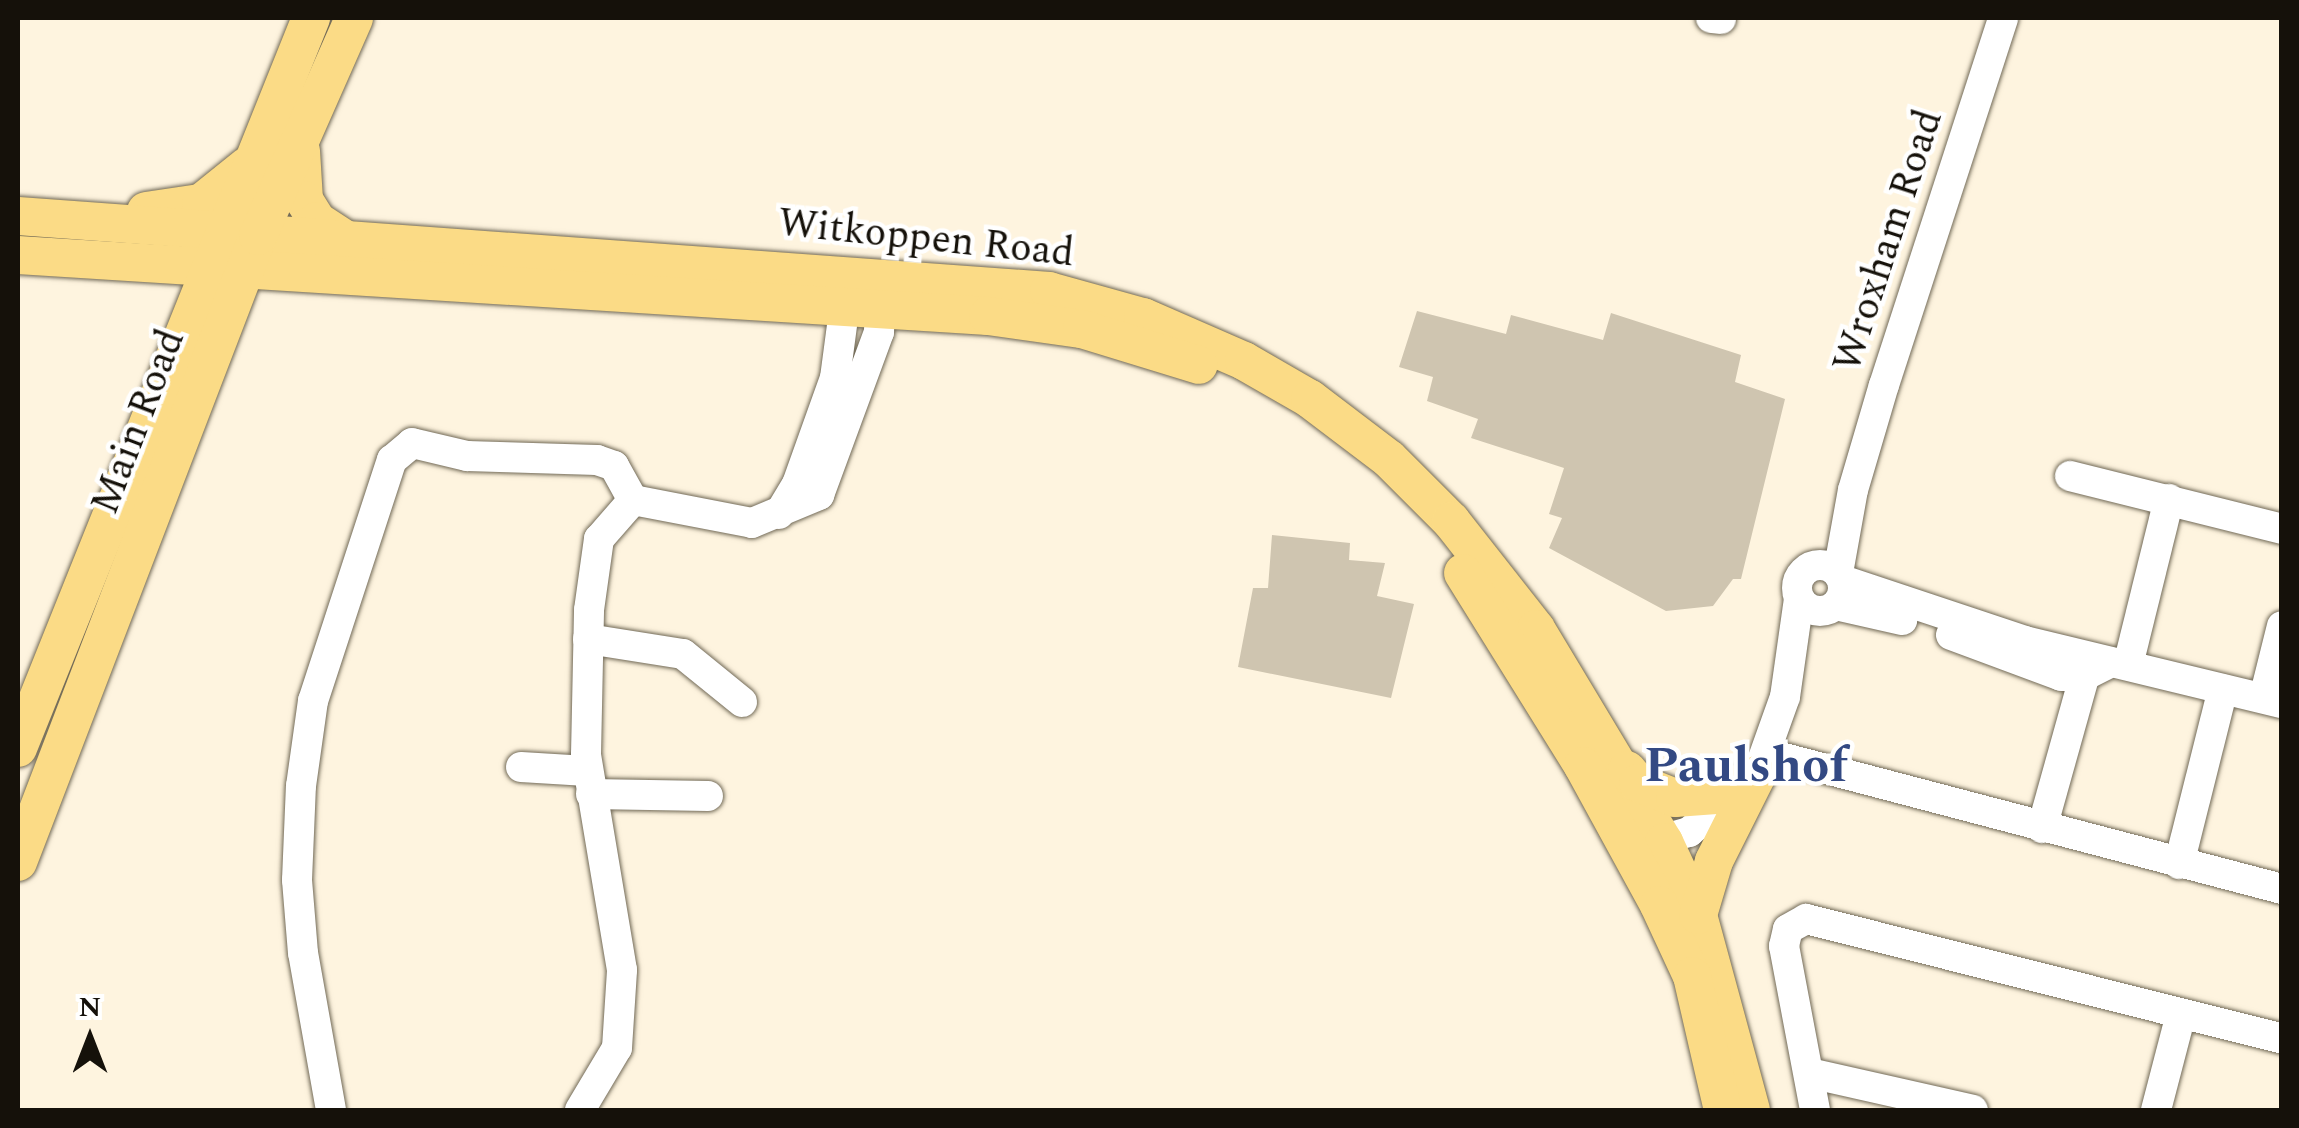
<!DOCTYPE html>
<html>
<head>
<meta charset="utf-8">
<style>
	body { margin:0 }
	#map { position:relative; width:2299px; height:1128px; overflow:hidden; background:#fef4df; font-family:Spectral,serif }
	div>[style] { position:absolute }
	.building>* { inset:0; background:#cfc5b0 }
	.roads { filter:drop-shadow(0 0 2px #716956) drop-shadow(0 0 2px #716956) }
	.minor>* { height:30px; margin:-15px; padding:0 15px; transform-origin:15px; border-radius:15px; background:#fff }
	.minor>.ring { margin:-15px; padding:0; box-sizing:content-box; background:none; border:30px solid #fff; border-radius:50% }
	.major>* { height:38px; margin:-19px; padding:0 19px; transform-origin:19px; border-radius:19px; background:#fbdb86 }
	span { translate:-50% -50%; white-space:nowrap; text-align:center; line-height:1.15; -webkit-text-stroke:9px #fff; paint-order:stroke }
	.street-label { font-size:40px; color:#15110a }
	.district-label { font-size:50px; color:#334983; font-weight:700 }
	.frame { position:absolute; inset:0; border:20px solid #15110a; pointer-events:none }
	.north { position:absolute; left:40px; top:988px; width:100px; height:100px; -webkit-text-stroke:8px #fff; paint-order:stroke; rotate:0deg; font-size:28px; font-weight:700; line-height:40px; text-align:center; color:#15110a }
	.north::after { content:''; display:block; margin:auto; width:35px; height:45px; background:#15110a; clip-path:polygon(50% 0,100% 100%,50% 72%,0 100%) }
</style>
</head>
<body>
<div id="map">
	<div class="building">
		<div style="clip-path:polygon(1417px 311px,1506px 334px,1511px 315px,1603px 340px,1611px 313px,1741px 355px,1735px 382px,1785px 399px,1741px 579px,1733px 579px,1713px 606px,1666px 611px,1549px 548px,1562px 518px,1549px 514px,1564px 468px,1471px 438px,1478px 419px,1427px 401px,1433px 377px,1399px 367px)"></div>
		<div style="clip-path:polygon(1272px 535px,1350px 543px,1349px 560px,1385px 563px,1377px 596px,1414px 604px,1391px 698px,1238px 667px,1253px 588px,1268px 588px)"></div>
	</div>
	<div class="roads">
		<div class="minor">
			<div style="left:1711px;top:18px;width:10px;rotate:6deg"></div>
			<div style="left:2070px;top:476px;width:219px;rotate:14deg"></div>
			<div style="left:779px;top:514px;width:35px;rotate:-59deg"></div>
			<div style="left:797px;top:484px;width:113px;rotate:-70.3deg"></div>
			<div style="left:835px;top:378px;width:91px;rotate:-82.4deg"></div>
			<div class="ring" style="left:1797px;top:565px;width:16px;height:16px"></div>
			<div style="left:1838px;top:573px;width:84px;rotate:-79.8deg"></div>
			<div style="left:1853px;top:490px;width:109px;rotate:-73.6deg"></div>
			<div style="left:1884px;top:385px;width:386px;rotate:-72deg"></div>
			<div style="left:1842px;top:580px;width:193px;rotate:18.4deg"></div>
			<div style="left:2025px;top:641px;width:264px;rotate:13.6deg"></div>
			<div style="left:1836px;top:605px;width:68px;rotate:12.8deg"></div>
			<div style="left:1951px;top:635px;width:117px;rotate:20.4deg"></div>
			<div style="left:2061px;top:676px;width:23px"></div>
			<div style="left:2084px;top:676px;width:30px;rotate:-27deg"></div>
			<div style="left:588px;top:639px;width:96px;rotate:9deg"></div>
			<div style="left:683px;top:654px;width:76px;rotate:39.1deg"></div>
			<div style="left:2128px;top:665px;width:171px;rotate:-76.1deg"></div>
			<div style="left:2264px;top:698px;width:74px;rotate:-76deg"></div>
			<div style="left:1769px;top:754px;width:530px;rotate:14.74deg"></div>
			<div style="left:521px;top:767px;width:66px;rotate:3.5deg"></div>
			<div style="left:591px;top:794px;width:117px;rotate:1deg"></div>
			<div style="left:2042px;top:828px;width:174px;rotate:-74.4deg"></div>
			<div style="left:1643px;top:845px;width:48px;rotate:-15.8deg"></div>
			<div style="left:1689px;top:832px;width:89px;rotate:-40deg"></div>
			<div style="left:1757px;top:775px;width:83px;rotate:-70.3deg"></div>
			<div style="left:1785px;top:697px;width:99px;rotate:-81.9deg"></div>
			<div style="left:2179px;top:864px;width:180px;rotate:-75.9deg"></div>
			<div style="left:1809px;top:1073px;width:168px;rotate:12.7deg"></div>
			<div style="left:331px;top:1110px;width:159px;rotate:-100.1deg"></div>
			<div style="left:303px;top:953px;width:73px;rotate:-94.7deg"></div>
			<div style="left:297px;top:880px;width:94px;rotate:-87.6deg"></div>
			<div style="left:301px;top:786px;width:86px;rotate:-82deg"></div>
			<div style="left:313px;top:701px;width:254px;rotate:-71.9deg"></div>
			<div style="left:392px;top:460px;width:26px;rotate:-40deg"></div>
			<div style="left:412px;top:443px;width:57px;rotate:13.3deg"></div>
			<div style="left:467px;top:456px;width:130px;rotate:1.8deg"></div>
			<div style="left:597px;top:460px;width:18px;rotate:19deg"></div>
			<div style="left:614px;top:466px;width:39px;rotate:61deg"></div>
			<div style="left:580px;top:1110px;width:72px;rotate:-59.2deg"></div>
			<div style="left:617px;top:1048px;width:78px;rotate:-86.3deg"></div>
			<div style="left:622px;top:970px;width:218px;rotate:-99.5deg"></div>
			<div style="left:586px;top:755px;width:145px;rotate:-88.8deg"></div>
			<div style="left:589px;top:610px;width:72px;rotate:-82deg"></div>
			<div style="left:599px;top:539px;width:52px;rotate:-48.9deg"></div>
			<div style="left:633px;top:500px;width:121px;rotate:10.9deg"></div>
			<div style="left:752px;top:523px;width:73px;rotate:-22.7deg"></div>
			<div style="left:819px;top:495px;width:174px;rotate:-69.8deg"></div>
			<div style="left:879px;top:332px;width:45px;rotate:-87.5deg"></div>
			<div style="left:1815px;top:1110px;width:167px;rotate:-100.7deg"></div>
			<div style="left:1784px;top:946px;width:17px;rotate:-77deg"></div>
			<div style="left:1788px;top:929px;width:21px;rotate:-29deg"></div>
			<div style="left:1806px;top:919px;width:491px;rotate:14.1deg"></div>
			<div style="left:2156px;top:1110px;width:99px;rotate:-75.4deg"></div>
		</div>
		<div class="major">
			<div style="left:301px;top:151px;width:49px;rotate:86.5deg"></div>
			<div style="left:304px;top:200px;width:25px;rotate:58deg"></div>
			<div style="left:317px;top:221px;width:37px;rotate:33deg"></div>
			<div style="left:146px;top:211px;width:56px;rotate:-8.3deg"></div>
			<div style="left:201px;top:203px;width:59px;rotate:-38.8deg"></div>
			<div style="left:18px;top:216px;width:1034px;rotate:4.16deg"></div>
			<div style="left:1049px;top:291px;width:98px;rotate:15.5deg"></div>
			<div style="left:1143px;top:317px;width:110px;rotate:23.5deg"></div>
			<div style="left:1244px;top:361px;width:76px;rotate:29.9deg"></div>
			<div style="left:1310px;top:399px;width:99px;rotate:37.2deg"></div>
			<div style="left:1389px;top:459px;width:88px;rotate:45deg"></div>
			<div style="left:1451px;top:521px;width:137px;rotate:51.8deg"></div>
			<div style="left:1536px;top:629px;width:249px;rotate:59deg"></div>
			<div style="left:1664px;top:842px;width:81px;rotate:65deg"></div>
			<div style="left:1698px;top:915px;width:202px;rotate:74.8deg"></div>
			<div style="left:18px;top:255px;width:972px;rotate:3.6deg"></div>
			<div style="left:988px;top:316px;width:95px;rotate:7.9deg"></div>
			<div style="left:1082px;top:329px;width:122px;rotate:17.1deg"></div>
			<div style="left:1463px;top:573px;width:227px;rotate:58.1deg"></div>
			<div style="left:1583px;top:766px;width:158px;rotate:61.3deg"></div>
			<div style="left:1659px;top:905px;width:78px;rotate:65.1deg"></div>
			<div style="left:1692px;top:976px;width:138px;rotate:77deg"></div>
			<div style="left:18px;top:748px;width:787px;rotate:-68.13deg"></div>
			<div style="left:1627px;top:770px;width:17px;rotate:50deg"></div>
			<div style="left:1638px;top:783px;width:40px;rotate:22deg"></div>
			<div style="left:1675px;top:798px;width:41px;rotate:-4.2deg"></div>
			<div style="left:1716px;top:795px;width:46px;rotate:-26deg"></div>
			<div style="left:18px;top:862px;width:670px;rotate:-69.02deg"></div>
			<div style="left:258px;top:236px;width:238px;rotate:-66.2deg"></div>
			<div style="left:1698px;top:915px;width:56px;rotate:-73.5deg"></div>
			<div style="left:1714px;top:861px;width:96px;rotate:-63.4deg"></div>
		</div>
	</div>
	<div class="street-label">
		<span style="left:926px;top:239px;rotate:6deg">Witkoppen Road</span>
		<span style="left:1889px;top:241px;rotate:-72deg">Wroxham Road</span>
		<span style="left:139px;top:422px;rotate:-69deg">Main Road</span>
	</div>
	<div class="district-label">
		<span style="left:1746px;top:767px">Paulshof</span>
	</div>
	<div class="frame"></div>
	<div class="north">N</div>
</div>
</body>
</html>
